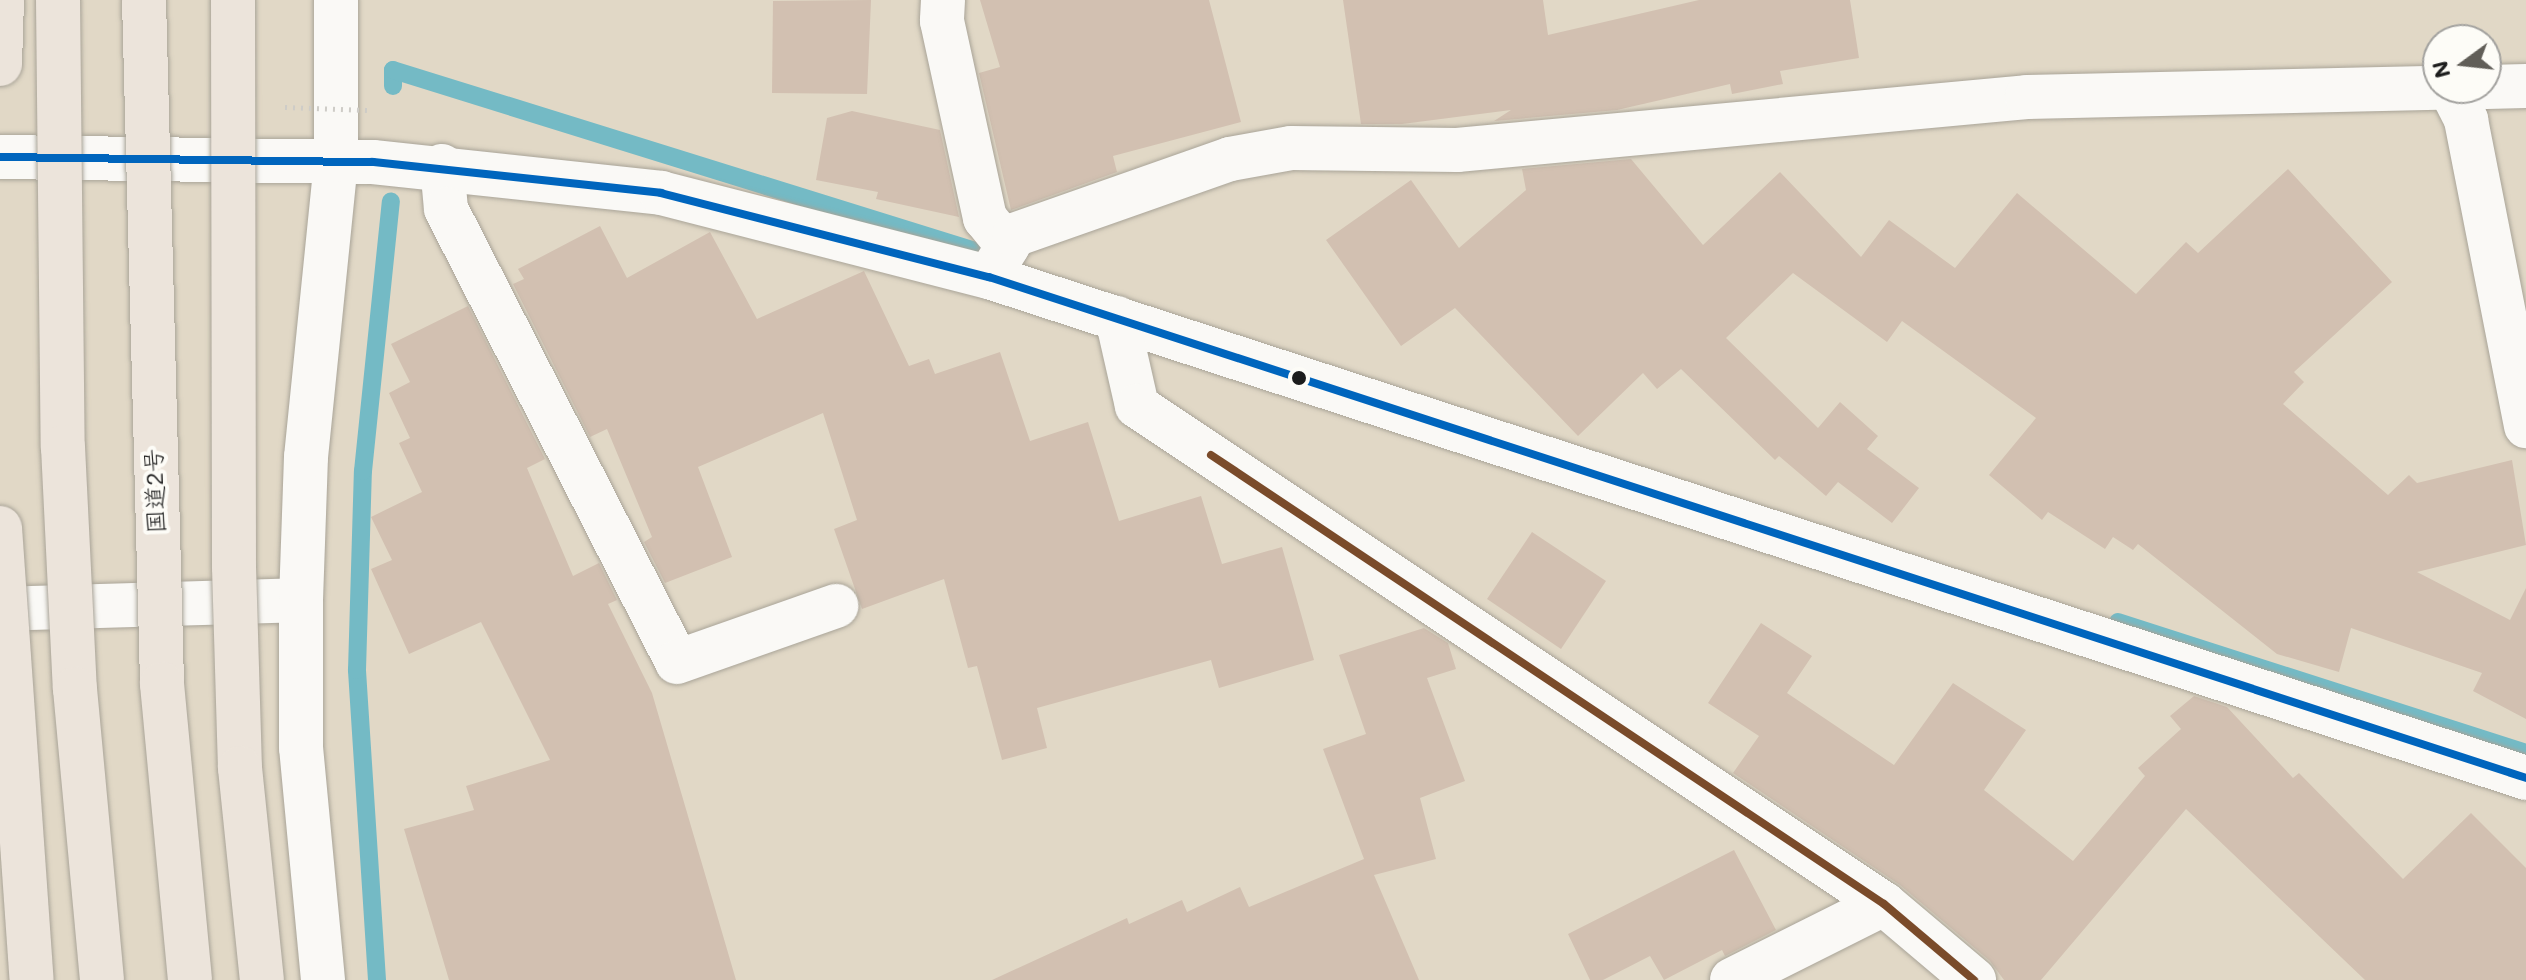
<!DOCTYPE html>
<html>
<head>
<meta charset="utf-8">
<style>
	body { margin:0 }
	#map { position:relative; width:2526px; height:980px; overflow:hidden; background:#e1d8c6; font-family:Mali,"Klee One",sans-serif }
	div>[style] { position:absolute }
	.stream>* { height:18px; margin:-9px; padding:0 9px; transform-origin:9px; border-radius:9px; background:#74bac5 }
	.building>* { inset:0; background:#d2c0b1 }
	.roads { filter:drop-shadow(0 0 2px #a9a498) drop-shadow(0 0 2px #a9a498) }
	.minor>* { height:44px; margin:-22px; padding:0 22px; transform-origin:22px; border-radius:22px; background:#faf9f6 }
	.highway>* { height:44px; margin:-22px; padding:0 22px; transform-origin:22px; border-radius:22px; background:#ece4db }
	.path-bridge>* { height:5px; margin-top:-2.5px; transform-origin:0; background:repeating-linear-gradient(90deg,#ceccc7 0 2px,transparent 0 8px) }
	.bridges { filter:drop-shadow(0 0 2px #a9a498) drop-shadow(0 0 2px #a9a498) }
	.highway-bridge>* { height:44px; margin:-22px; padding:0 22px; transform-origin:22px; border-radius:22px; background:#ece4db }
	.bus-1>* { height:8px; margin:-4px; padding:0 4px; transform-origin:4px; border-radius:4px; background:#0065bd }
	.bus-2>* { height:8px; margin:-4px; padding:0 4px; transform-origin:4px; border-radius:4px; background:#7a4b2a }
	.dots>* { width:22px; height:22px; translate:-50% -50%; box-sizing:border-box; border:4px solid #fdfcf7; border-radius:50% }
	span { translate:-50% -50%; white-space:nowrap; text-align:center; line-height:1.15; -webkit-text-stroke:8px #fdfcf7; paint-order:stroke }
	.street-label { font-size:24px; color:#1c1c1c }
	.north { position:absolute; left:2422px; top:24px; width:80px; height:80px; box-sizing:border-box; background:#fdfcf7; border:2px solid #a3a29f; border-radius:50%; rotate:255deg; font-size:22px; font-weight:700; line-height:32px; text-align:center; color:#1c1c1c }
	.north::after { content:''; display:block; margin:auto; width:28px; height:36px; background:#615e58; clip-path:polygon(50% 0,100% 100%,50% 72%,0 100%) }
</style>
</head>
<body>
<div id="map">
	<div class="stream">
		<div style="left:393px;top:86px;width:16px;rotate:-90deg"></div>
		<div style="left:393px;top:70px;width:620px;rotate:17.27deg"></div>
		<div style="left:2118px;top:622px;width:429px;rotate:17.8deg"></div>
		<div style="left:377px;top:980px;width:311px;rotate:-93.7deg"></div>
		<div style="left:357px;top:670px;width:199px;rotate:-88.3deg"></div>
		<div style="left:363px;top:471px;width:271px;rotate:-84.1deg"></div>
	</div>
	<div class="building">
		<div style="clip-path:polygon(871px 0,867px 94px,772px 93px,773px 1px)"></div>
		<div style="clip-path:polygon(980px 0,1209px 0,1241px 122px,1113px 156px,1117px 172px,1011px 210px,979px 73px,1000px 67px)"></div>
		<div style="clip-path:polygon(1343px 0,1543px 0,1548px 35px,1699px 0,1850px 0,1859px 58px,1780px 71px,1783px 84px,1732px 94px,1730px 84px,1617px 110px,1494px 121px,1511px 110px,1402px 124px,1361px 124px)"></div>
		<div style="clip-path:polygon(852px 111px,940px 130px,959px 217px,876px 199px,878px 192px,816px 180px,827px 118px)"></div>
		<div style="clip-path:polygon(1631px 159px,1703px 245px,1780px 172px,1861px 257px,1889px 220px,1955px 268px,2017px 193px,2136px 294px,2186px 242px,2198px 253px,2288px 169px,2392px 282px,2294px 372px,2304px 382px,2283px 404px,2388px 495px,2409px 475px,2417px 483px,2512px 460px,2526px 545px,2417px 572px,2510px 620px,2526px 588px,2526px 719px,2473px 691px,2482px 673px,2351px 628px,2339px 672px,2277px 654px,2138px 544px,2133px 550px,2113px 537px,2105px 549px,2048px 512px,2042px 520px,1989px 475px,2036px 418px,1902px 321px,1887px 342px,1793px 273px,1726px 338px,1818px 428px,1840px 402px,1878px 436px,1867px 449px,1919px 488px,1892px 523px,1838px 482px,1826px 496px,1779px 456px,1775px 460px,1681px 369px,1657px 389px,1643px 373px,1578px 436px,1455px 308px,1401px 346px,1326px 240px,1411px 180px,1459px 248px,1526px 190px,1522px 169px)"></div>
		<div style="clip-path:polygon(600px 226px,627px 278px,710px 232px,757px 319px,864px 271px,909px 366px,929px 359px,935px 374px,1000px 352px,1030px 441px,1088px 422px,1119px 521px,1201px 496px,1222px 564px,1282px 547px,1314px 660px,1219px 688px,1211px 660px,1037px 708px,1047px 748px,1002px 760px,977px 666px,968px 668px,944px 579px,862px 609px,834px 529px,857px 520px,823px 413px,698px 467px,732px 557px,665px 583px,644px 542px,652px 537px,607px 429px,590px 437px,513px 284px,524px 279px,518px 269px)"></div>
		<div style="clip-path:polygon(468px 306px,545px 459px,527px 468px,573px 576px,599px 563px,617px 600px,608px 604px,652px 693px,736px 980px,449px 980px,404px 829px,474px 810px,466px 786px,550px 760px,481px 622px,409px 654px,371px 569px,392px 560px,371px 517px,422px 492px,399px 443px,410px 438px,389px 393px,410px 382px,391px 344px)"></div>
		<div style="clip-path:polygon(1532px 532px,1606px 581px,1561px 649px,1487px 599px)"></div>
		<div style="clip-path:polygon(1761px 623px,1812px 656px,1787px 693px,1894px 765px,1953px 683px,2026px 730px,1984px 790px,2073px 861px,2145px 776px,2138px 768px,2181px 729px,2170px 716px,2194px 696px,2227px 707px,2293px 778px,2299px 773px,2403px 879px,2471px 813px,2526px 868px,2526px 980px,2365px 980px,2186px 809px,2041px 980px,2004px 980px,1990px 961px,1900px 885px,1733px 773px,1759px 736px,1708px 703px)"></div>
		<div style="clip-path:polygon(1424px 628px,1448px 643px,1456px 669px,1427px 678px,1465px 781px,1420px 798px,1436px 859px,1374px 875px,1419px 980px,992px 980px,1127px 918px,1129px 924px,1182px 900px,1187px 912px,1240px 887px,1249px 907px,1364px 859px,1323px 749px,1366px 734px,1339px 655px)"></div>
		<div style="clip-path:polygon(1734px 850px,1776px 930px,1725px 956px,1722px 950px,1664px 980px,1650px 956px,1603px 980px,1590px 980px,1568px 934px)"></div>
	</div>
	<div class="roads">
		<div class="minor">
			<div style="left:943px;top:0;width:21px;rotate:93deg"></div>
			<div style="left:942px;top:21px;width:202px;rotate:77.7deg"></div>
			<div style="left:985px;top:218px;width:36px;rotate:51deg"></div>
			<div style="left:2486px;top:87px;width:40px;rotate:-1.4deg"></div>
			<div style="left:2450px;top:88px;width:36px;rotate:63deg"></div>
			<div style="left:2466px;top:120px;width:312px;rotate:78.9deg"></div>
			<div style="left:0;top:157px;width:373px;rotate:0.8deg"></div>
			<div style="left:373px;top:162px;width:290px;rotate:6.1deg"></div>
			<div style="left:661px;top:193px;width:339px;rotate:14.4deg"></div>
			<div style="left:989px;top:277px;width:1617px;rotate:18.05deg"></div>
			<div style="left:442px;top:166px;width:43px;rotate:84.7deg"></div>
			<div style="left:446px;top:209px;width:508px;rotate:62.98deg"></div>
			<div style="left:677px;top:662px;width:169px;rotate:-19.4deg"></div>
			<div style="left:989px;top:277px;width:49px;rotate:-59.2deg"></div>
			<div style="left:1014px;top:235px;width:229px;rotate:-19.4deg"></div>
			<div style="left:1230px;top:159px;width:62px;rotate:-10.2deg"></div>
			<div style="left:1291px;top:148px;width:166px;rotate:0.7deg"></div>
			<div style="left:1457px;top:150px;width:572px;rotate:-5.31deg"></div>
			<div style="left:2027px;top:97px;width:411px;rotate:-1.3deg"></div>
			<div style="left:1117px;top:318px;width:90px;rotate:77.2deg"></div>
			<div style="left:1137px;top:406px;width:898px;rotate:33.69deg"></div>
			<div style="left:1884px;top:904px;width:118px;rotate:40.2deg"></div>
			<div style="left:0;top:609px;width:301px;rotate:-1.7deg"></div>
			<div style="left:323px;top:980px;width:233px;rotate:-95.4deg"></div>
			<div style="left:301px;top:748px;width:148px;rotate:-90deg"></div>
			<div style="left:301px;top:600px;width:143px;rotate:-88deg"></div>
			<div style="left:306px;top:457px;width:299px;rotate:-84.2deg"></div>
			<div style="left:336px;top:160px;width:160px;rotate:-90deg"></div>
			<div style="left:1732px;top:980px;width:170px;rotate:-26.6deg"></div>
		</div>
		<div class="highway">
			<div style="left:0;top:64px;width:64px;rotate:-88.2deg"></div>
		</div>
	</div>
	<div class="path-bridge">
		<div style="left:285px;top:107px;width:82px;rotate:2.1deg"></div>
	</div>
	<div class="bridges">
		<div class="highway-bridge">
			<div style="left:58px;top:0;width:447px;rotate:89.4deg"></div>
			<div style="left:63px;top:447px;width:242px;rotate:87.2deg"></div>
			<div style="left:75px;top:689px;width:292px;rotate:84.7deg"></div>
			<div style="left:144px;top:0;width:684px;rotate:88.49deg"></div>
			<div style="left:162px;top:684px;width:297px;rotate:84.6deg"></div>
			<div style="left:233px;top:0;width:567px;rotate:89.9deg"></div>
			<div style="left:234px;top:567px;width:201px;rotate:88.3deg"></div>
			<div style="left:240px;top:768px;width:213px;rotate:84.1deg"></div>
			<div style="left:0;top:528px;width:453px;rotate:86deg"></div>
		</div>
	</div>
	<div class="bus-1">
		<div style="left:0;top:157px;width:373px;rotate:0.8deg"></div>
		<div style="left:373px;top:162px;width:290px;rotate:6.1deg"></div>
		<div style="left:661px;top:193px;width:339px;rotate:14.4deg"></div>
		<div style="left:989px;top:277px;width:1617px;rotate:18.05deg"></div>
	</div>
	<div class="bus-2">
		<div style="left:1211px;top:455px;width:809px;rotate:33.71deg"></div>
		<div style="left:1884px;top:904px;width:118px;rotate:40.2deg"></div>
	</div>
	<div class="dots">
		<div style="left:1299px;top:378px;background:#1c1c1c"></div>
	</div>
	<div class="street-label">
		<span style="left:154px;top:491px;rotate:-92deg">国道2号</span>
	</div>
	<div class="north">N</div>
</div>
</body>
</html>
